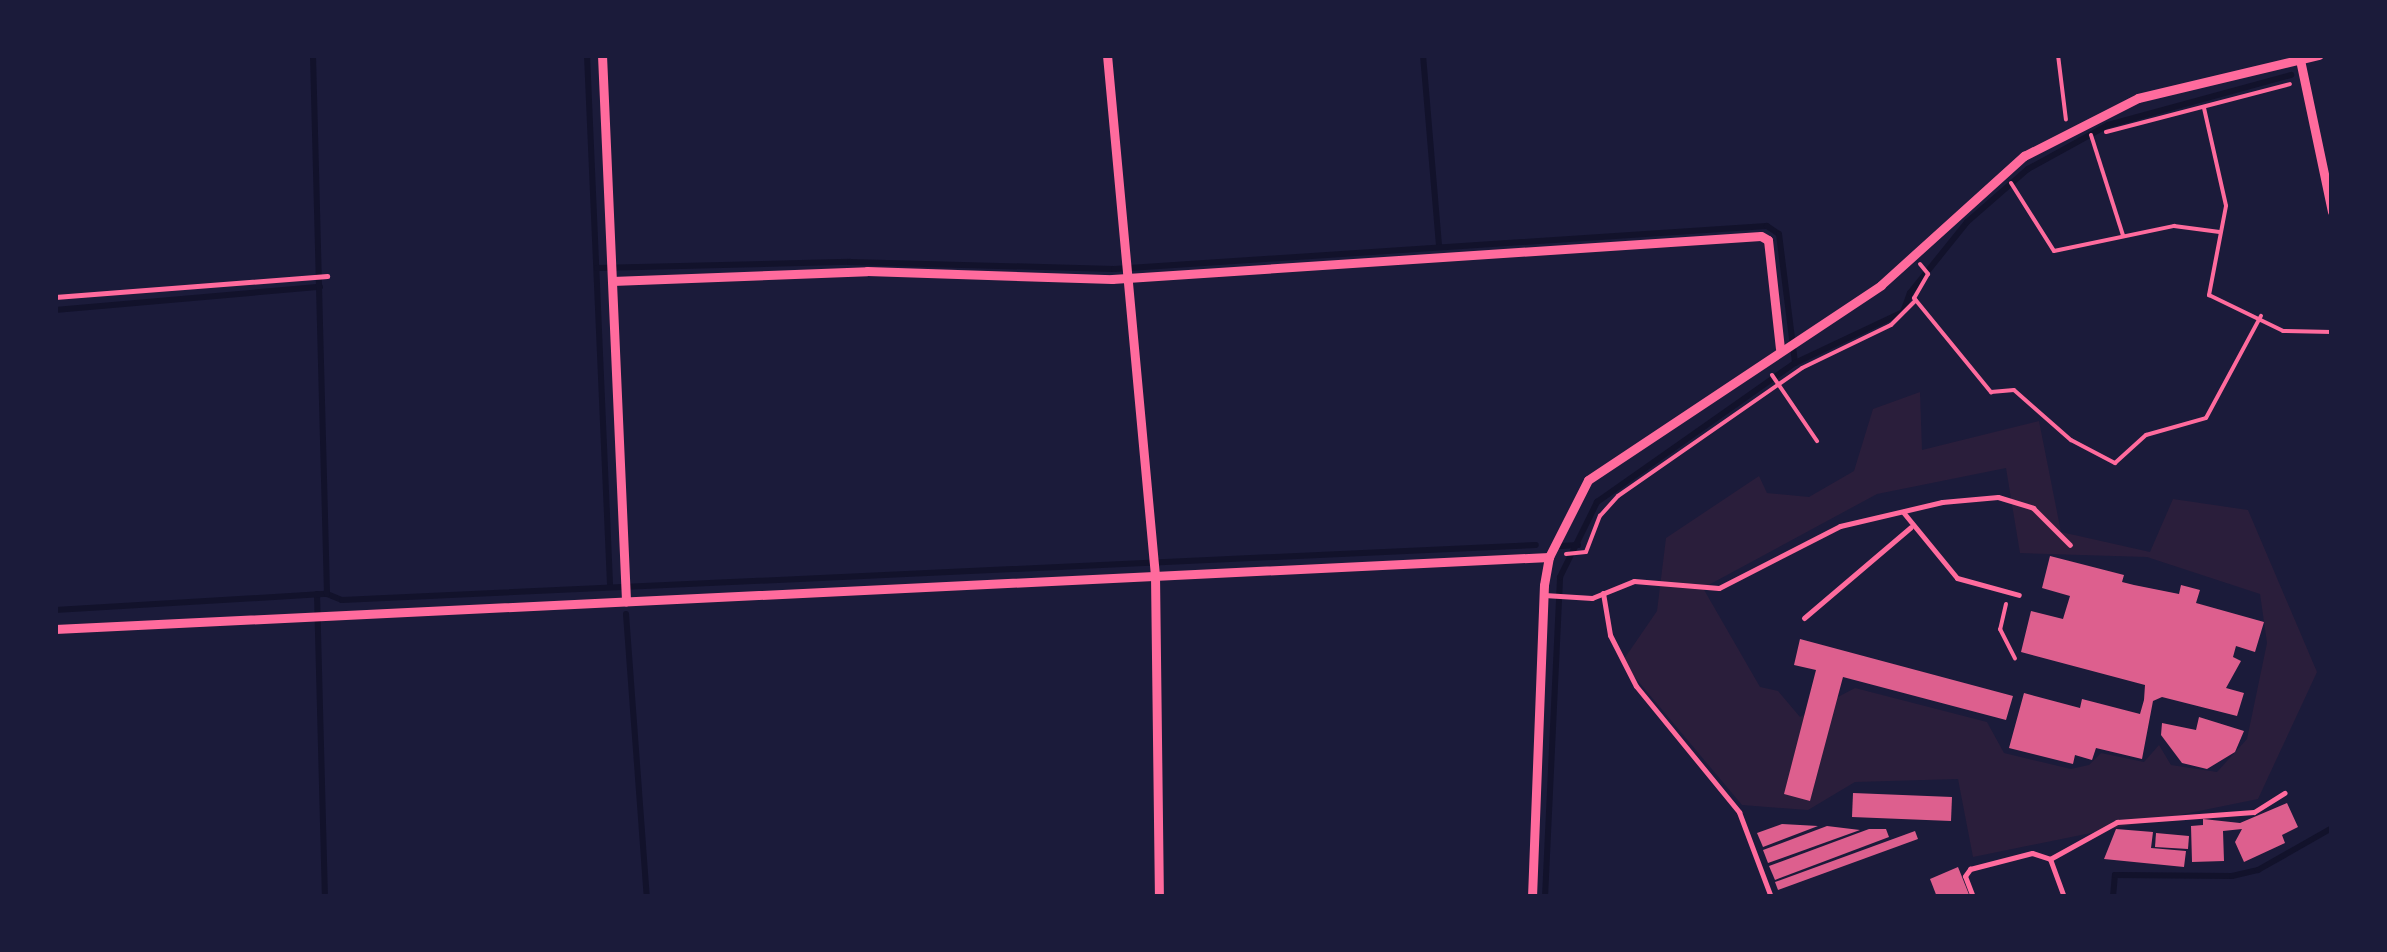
<!DOCTYPE html>
<html>
<head>
<meta charset="utf-8">
<style>
	body { margin:0 }
	#map { position:relative; width:2387px; height:952px; overflow:hidden; background:#1b1b3a; font-family:"Golos Text",sans-serif }
	div>[style] { position:absolute }
	.green>* { inset:0; background:#2a1e3b }
	.stream>* { height:6px; margin:-3px; padding:0 3px; transform-origin:3px; border-radius:3px; background:#12122b }
	.building>* { inset:0; background:#dd5f8e }
	.path>* { height:4px; margin:-2px; padding:0 2px; transform-origin:2px; border-radius:2px; background:#ff6b9d }
	.service>* { height:5px; margin:-2.5px; padding:0 2.5px; transform-origin:2.5px; border-radius:2.5px; background:#ff6b9d }
	.minor>* { height:9px; margin:-4.5px; padding:0 4.5px; transform-origin:4.5px; border-radius:4.5px; background:#ff6b9d }
	span { translate:-50% -50%; white-space:nowrap; text-align:center; line-height:1.15; -webkit-text-stroke:9px #1b1b3a; paint-order:stroke }
	.frame { position:absolute; inset:0; border:58px solid #1b1b3a; pointer-events:none }
</style>
</head>
<body>
<div id="map">
	<div class="green">
		<div style="clip-path:polygon(evenodd,1920px 392px,1922px 450px,2039px 421px,2061px 532px,2150px 552px,2173px 499px,2248px 510px,2317px 672px,2258px 799px,1973px 857px,1958px 779px,1855px 782px,1808px 810px,1742px 805px,1622px 662px,1657px 611px,1666px 538px,1759px 476px,1767px 493px,1809px 497px,1854px 471px,1873px 409px,1920px 392px,2006px 468px,2020px 553px,2147px 557px,2260px 594px,2267px 643px,2247px 739px,2217px 772px,2171px 765px,2159px 745px,2144px 762px,2101px 753px,2089px 765px,2071px 769px,2004px 753px,1987px 722px,1855px 688px,1800px 717px,1778px 691px,1760px 687px,1703px 588px,1877px 494px,2006px 468px)"></div>
	</div>
	<div class="stream">
		<div style="left:587px;top:55px;width:529px;rotate:87.51deg"></div>
		<div style="left:1423px;top:55px;width:191px;rotate:85.2deg"></div>
		<div style="left:597px;top:268px;width:253px;rotate:-1.4deg"></div>
		<div style="left:850px;top:262px;width:264px;rotate:1.5deg"></div>
		<div style="left:1114px;top:269px;width:654px;rotate:-3.77deg"></div>
		<div style="left:1767px;top:226px;width:14px;rotate:34deg"></div>
		<div style="left:1779px;top:234px;width:130px;rotate:82.9deg"></div>
		<div style="left:55px;top:310px;width:266px;rotate:-5deg"></div>
		<div style="left:1561px;top:546px;width:17px;rotate:-3deg"></div>
		<div style="left:317px;top:594px;width:303px;rotate:88.5deg"></div>
		<div style="left:327px;top:594px;width:16px;rotate:22deg"></div>
		<div style="left:342px;top:600px;width:1195px;rotate:-2.64deg"></div>
		<div style="left:55px;top:610px;width:272px;rotate:-3.4deg"></div>
		<div style="left:327px;top:594px;width:539px;rotate:-91.49deg"></div>
		<div style="left:626px;top:614px;width:284px;rotate:85.8deg"></div>
		<div style="left:1545px;top:897px;width:320px;rotate:-87.3deg"></div>
		<div style="left:1560px;top:577px;width:84px;rotate:-63.7deg"></div>
		<div style="left:1597px;top:502px;width:242px;rotate:-35.1deg"></div>
		<div style="left:1795px;top:363px;width:119px;rotate:-25.3deg"></div>
		<div style="left:1903px;top:312px;width:20px;rotate:-70deg"></div>
		<div style="left:1910px;top:293px;width:91px;rotate:-51.2deg"></div>
		<div style="left:1967px;top:222px;width:81px;rotate:-41deg"></div>
		<div style="left:2028px;top:169px;width:91px;rotate:-28.8deg"></div>
		<div style="left:2108px;top:125px;width:190px;rotate:-15.3deg"></div>
		<div style="left:2113px;top:897px;width:22px;rotate:-85deg"></div>
		<div style="left:2115px;top:875px;width:117px;rotate:0.5deg"></div>
		<div style="left:2232px;top:876px;width:27px;rotate:-13deg"></div>
		<div style="left:2258px;top:870px;width:85px;rotate:-29.6deg"></div>
	</div>
	<div class="building">
		<div style="clip-path:polygon(2050px 556px,2124px 575px,2122px 582px,2134px 585px,2179px 594px,2181px 585px,2200px 590px,2196px 603px,2264px 622px,2255px 652px,2236px 646px,2233px 657px,2241px 661px,2226px 688px,2244px 693px,2237px 716px,2162px 697px,2153px 701px,2142px 759px,2096px 748px,2092px 760px,2075px 755px,2073px 764px,2009px 748px,2024px 693px,2080px 708px,2082px 699px,2140px 714px,2144px 700px,2145px 685px,2021px 652px,2031px 611px,2063px 619px,2070px 596px,2042px 588px)"></div>
		<div style="clip-path:polygon(1800px 639px,2013px 696px,2006px 720px,1843px 677px,1810px 801px,1784px 794px,1816px 670px,1794px 665px)"></div>
		<div style="clip-path:polygon(2199px 717px,2244px 731px,2235px 752px,2207px 769px,2182px 763px,2161px 735px,2162px 723px,2196px 730px)"></div>
		<div style="clip-path:polygon(1853px 793px,1952px 797px,1951px 821px,1852px 817px)"></div>
		<div style="clip-path:polygon(2287px 803px,2298px 827px,2282px 835px,2285px 843px,2244px 862px,2235px 842px,2242px 829px,2223px 831px,2224px 861px,2192px 862px,2191px 826px,2203px 825px,2203px 819px,2240px 823px)"></div>
		<div style="clip-path:polygon(1782px 824px,1818px 826px,1763px 847px,1757px 833px)"></div>
		<div style="clip-path:polygon(1827px 826px,1860px 830px,1768px 863px,1763px 850px)"></div>
		<div style="clip-path:polygon(1869px 829px,1886px 829px,1889px 837px,1775px 880px,1769px 866px)"></div>
		<div style="clip-path:polygon(2116px 829px,2153px 832px,2151px 848px,2186px 851px,2184px 867px,2104px 859px)"></div>
		<div style="clip-path:polygon(1915px 831px,1918px 839px,1778px 890px,1775px 882px)"></div>
		<div style="clip-path:polygon(2156px 833px,2189px 836px,2188px 849px,2155px 847px)"></div>
		<div style="clip-path:polygon(1958px 867px,1970px 897px,1937px 897px,1930px 879px)"></div>
	</div>
	<div class="path">
		<div style="left:2058px;top:55px;width:65px;rotate:83deg"></div>
		<div style="left:2204px;top:108px;width:100px;rotate:77.3deg"></div>
		<div style="left:2226px;top:206px;width:91px;rotate:100.8deg"></div>
		<div style="left:2209px;top:295px;width:82px;rotate:25.9deg"></div>
		<div style="left:2283px;top:331px;width:49px;rotate:1.2deg"></div>
		<div style="left:2106px;top:132px;width:190px;rotate:-14.6deg"></div>
		<div style="left:2091px;top:135px;width:105px;rotate:72.3deg"></div>
		<div style="left:2011px;top:183px;width:80px;rotate:57.7deg"></div>
		<div style="left:2054px;top:251px;width:123px;rotate:-11.8deg"></div>
		<div style="left:2174px;top:226px;width:46px;rotate:7.4deg"></div>
		<div style="left:1920px;top:264px;width:13px;rotate:51deg"></div>
		<div style="left:1928px;top:274px;width:28px;rotate:120deg"></div>
		<div style="left:1914px;top:298px;width:122px;rotate:50.7deg"></div>
		<div style="left:1991px;top:392px;width:23px;rotate:-5deg"></div>
		<div style="left:2014px;top:390px;width:76px;rotate:41.3deg"></div>
		<div style="left:2071px;top:440px;width:50px;rotate:27.6deg"></div>
		<div style="left:2115px;top:463px;width:42px;rotate:-42.1deg"></div>
		<div style="left:2146px;top:435px;width:62px;rotate:-15.8deg"></div>
		<div style="left:2206px;top:418px;width:116px;rotate:-61.7deg"></div>
		<div style="left:1772px;top:375px;width:80px;rotate:55.7deg"></div>
		<div style="left:1566px;top:554px;width:20px;rotate:-6deg"></div>
		<div style="left:1586px;top:552px;width:39px;rotate:-69deg"></div>
		<div style="left:1600px;top:516px;width:27px;rotate:-48deg"></div>
		<div style="left:1618px;top:496px;width:224px;rotate:-34.8deg"></div>
		<div style="left:1802px;top:368px;width:99px;rotate:-25.8deg"></div>
		<div style="left:1891px;top:325px;width:35px;rotate:-45deg"></div>
		<div style="left:2006px;top:604px;width:26px;rotate:103deg"></div>
		<div style="left:2000px;top:629px;width:33px;rotate:63deg"></div>
	</div>
	<div class="service">
		<div style="left:55px;top:297px;width:273px;rotate:-4.4deg"></div>
		<div style="left:1903px;top:512px;width:85px;rotate:50.7deg"></div>
		<div style="left:1957px;top:578px;width:64px;rotate:15.3deg"></div>
		<div style="left:1603px;top:593px;width:43px;rotate:80.5deg"></div>
		<div style="left:1610px;top:635px;width:57px;rotate:63deg"></div>
		<div style="left:1636px;top:686px;width:163px;rotate:50.7deg"></div>
		<div style="left:1739px;top:812px;width:91px;rotate:69.4deg"></div>
		<div style="left:1544px;top:595px;width:48px;rotate:3.6deg"></div>
		<div style="left:1592px;top:598px;width:45px;rotate:-22deg"></div>
		<div style="left:1634px;top:581px;width:85px;rotate:4.7deg"></div>
		<div style="left:1719px;top:588px;width:136px;rotate:-27.1deg"></div>
		<div style="left:1840px;top:526px;width:105px;rotate:-13.2deg"></div>
		<div style="left:1942px;top:502px;width:56px;rotate:-5.1deg"></div>
		<div style="left:1998px;top:497px;width:37px;rotate:17deg"></div>
		<div style="left:2033px;top:508px;width:52px;rotate:45deg"></div>
		<div style="left:1804px;top:618px;width:140px;rotate:-40.4deg"></div>
		<div style="left:1973px;top:897px;width:22px;rotate:-111deg"></div>
		<div style="left:1965px;top:876px;width:9px;rotate:-54deg"></div>
		<div style="left:1970px;top:869px;width:64px;rotate:-14.5deg"></div>
		<div style="left:2032px;top:853px;width:19px;rotate:18deg"></div>
		<div style="left:2064px;top:897px;width:40px;rotate:-110.2deg"></div>
		<div style="left:2050px;top:859px;width:77px;rotate:-28.9deg"></div>
		<div style="left:2117px;top:822px;width:137px;rotate:-4.2deg"></div>
		<div style="left:2254px;top:812px;width:36px;rotate:-32deg"></div>
	</div>
	<div class="minor">
		<div style="left:602px;top:55px;width:547px;rotate:87.48deg"></div>
		<div style="left:1107px;top:55px;width:522px;rotate:84.73deg"></div>
		<div style="left:1155px;top:575px;width:322px;rotate:89.3deg"></div>
		<div style="left:2299px;top:55px;width:160px;rotate:78.1deg"></div>
		<div style="left:612px;top:281px;width:255px;rotate:-2.2deg"></div>
		<div style="left:867px;top:271px;width:245px;rotate:1.9deg"></div>
		<div style="left:1112px;top:279px;width:650px;rotate:-3.79deg"></div>
		<div style="left:1761px;top:236px;width:8px;rotate:30deg"></div>
		<div style="left:1768px;top:240px;width:109px;rotate:83.7deg"></div>
		<div style="left:55px;top:629px;width:1496px;rotate:-2.76deg"></div>
		<div style="left:1532px;top:897px;width:312px;rotate:-87.8deg"></div>
		<div style="left:1544px;top:585px;width:28px;rotate:-80deg"></div>
		<div style="left:1549px;top:557px;width:86px;rotate:-63.1deg"></div>
		<div style="left:1588px;top:480px;width:352px;rotate:-33.6deg"></div>
		<div style="left:1881px;top:285px;width:193px;rotate:-42.1deg"></div>
		<div style="left:2024px;top:156px;width:128px;rotate:-27deg"></div>
		<div style="left:2138px;top:98px;width:186px;rotate:-13.4deg"></div>
	</div>
	<div class="frame"></div>
</div>
</body>
</html>
